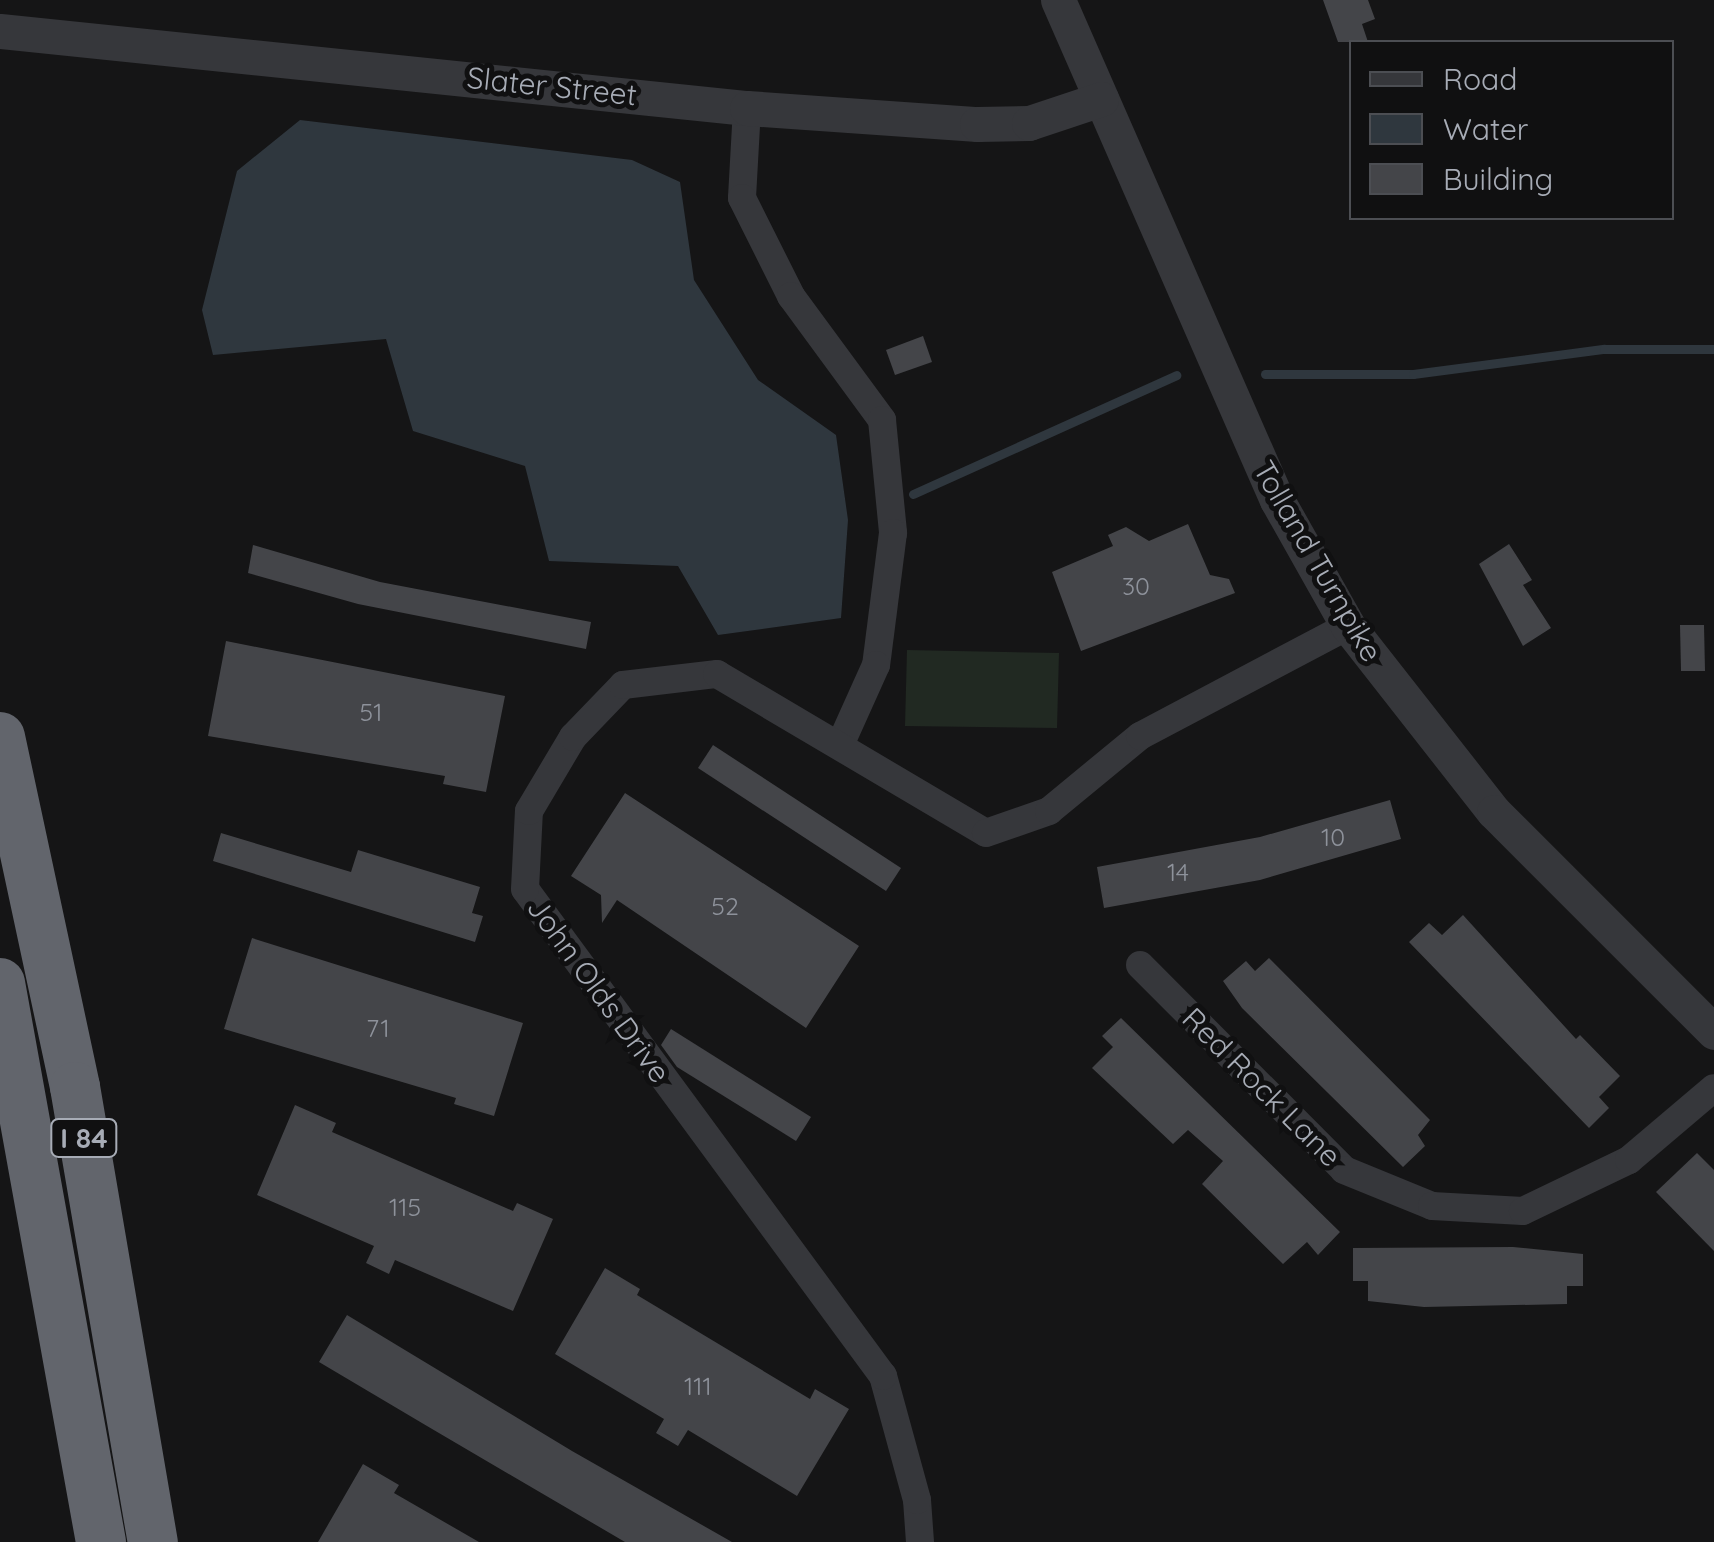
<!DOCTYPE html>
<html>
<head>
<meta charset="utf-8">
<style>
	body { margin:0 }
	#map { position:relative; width:1714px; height:1542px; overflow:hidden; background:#151516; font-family:Quicksand,sans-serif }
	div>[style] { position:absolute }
	.green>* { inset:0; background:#212922 }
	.water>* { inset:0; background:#2f373e }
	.stream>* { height:9px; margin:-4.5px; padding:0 4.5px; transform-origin:4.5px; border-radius:4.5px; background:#2f373e }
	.building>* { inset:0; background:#444549 }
	.minor>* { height:28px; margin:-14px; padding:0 14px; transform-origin:14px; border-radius:14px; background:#36373b }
	.tertiary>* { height:35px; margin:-17.5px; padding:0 17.5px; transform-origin:17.5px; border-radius:17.5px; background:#36373b }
	.motorway>* { height:50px; margin:-25px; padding:0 25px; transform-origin:25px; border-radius:25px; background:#62656c }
	span { translate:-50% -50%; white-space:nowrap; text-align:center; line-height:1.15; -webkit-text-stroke:10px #101011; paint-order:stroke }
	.number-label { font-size:25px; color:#8e929b }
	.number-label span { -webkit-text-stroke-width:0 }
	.shield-label span { padding:2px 8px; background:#101011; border:2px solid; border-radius:8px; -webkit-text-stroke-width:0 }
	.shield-label { font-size:28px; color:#a7acb6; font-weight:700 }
	.street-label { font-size:30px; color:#a7acb6 }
	.legend { position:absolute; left:1349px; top:40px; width:325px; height:180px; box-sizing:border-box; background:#101011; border:2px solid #4c4e53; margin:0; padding:12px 18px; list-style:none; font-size:30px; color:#a7acb6 }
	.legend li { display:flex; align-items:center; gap:20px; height:50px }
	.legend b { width:50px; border:2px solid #4c4e53 }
</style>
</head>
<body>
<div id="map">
	<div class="green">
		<div style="clip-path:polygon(907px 650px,1059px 653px,1057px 728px,905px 726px)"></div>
	</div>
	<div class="water">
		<div style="clip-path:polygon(300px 120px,632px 160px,680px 182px,694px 280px,758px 380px,836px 435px,848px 520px,841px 618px,718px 635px,678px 566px,549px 561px,525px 466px,413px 431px,386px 339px,213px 355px,202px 310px,237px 171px)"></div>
	</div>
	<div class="stream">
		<div style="left:1265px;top:374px;width:148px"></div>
		<div style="left:1413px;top:374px;width:193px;rotate:-7.5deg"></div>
		<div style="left:1604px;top:349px;width:110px"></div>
		<div style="left:913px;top:494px;width:289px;rotate:-24.3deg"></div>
	</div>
	<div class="building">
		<div style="clip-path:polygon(1323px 0,1368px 0,1375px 19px,1362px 24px,1368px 42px,1338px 42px)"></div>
		<div style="clip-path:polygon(923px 336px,932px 362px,895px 375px,886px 350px)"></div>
		<div style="clip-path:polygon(1188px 524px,1210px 575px,1229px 579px,1235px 593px,1081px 651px,1052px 572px,1113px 546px,1108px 535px,1126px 527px,1149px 541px)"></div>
		<div style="clip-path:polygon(1509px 544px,1532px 580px,1523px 585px,1551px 628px,1523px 646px,1479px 564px)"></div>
		<div style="clip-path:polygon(253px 545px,380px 582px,591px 622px,586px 649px,358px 604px,248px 573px)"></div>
		<div style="clip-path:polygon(1680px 625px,1704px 625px,1705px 671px,1681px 671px)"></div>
		<div style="clip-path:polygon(226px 641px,505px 696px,486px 792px,443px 784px,445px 776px,208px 736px)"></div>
		<div style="clip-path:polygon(713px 745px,901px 868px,886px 891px,698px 768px)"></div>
		<div style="clip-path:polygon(625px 793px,859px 946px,806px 1028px,617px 900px,602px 923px,601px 895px,571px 876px)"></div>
		<div style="clip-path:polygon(1390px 800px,1401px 839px,1260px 880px,1104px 908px,1097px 867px,1260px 837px)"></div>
		<div style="clip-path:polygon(221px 833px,351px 872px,358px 850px,480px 887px,472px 913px,483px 916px,475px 942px,213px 861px)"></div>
		<div style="clip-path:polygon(1463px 915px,1576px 1039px,1580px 1035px,1620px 1076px,1599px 1097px,1609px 1108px,1589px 1128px,1409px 942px,1429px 923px,1442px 935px)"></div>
		<div style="clip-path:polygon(252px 938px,523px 1023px,494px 1116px,454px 1104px,456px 1098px,224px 1029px)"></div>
		<div style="clip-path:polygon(1269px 958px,1430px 1120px,1418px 1135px,1425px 1146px,1403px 1167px,1242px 1008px,1223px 981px,1246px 961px,1255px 971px)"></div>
		<div style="clip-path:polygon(1121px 1018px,1340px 1232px,1318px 1255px,1307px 1242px,1283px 1264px,1202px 1184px,1223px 1161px,1188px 1130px,1173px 1144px,1092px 1068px,1113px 1047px,1102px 1036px)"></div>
		<div style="clip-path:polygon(671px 1029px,811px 1117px,796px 1141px,677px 1067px,661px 1045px)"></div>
		<div style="clip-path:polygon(295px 1105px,336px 1123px,332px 1132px,513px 1211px,517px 1203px,553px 1219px,513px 1311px,395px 1260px,389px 1274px,366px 1263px,374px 1246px,257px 1195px)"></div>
		<div style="clip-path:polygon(1697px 1153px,1714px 1170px,1714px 1251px,1656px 1192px)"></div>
		<div style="clip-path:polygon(1513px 1247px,1583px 1254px,1583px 1286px,1567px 1286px,1567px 1304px,1424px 1307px,1368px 1301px,1368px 1281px,1353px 1281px,1353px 1248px)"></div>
		<div style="clip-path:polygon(605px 1268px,640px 1289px,637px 1295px,810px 1399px,815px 1389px,849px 1409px,797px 1496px,688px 1430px,678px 1446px,656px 1433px,664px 1419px,555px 1354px)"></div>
		<div style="clip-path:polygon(347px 1315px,572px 1451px,732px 1542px,625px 1542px,427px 1426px,319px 1362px)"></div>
		<div style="clip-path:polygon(363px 1464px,399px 1485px,394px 1493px,479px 1542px,318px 1542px)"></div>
	</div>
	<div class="minor">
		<div style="left:747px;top:108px;width:90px;rotate:93.2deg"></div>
		<div style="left:742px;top:198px;width:110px;rotate:63.4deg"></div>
		<div style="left:791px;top:296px;width:154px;rotate:53.7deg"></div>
		<div style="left:882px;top:420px;width:114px;rotate:84.4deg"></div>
		<div style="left:893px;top:533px;width:133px;rotate:97.3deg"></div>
		<div style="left:876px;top:665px;width:85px;rotate:114.2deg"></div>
		<div style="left:1140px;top:965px;width:289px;rotate:45.1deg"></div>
		<div style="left:1344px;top:1170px;width:95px;rotate:22.2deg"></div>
		<div style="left:1432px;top:1206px;width:91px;rotate:3.1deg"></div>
		<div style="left:1523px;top:1211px;width:118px;rotate:-25.7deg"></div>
		<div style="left:1629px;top:1160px;width:111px;rotate:-40.3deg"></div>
		<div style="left:920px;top:1542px;width:42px;rotate:-94.1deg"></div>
		<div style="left:917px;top:1500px;width:129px;rotate:-105.3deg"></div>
		<div style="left:883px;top:1376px;width:604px;rotate:-126.32deg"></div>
		<div style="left:525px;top:889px;width:78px;rotate:-87.1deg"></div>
		<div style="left:529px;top:811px;width:86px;rotate:-59.3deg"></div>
		<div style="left:573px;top:737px;width:72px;rotate:-46.1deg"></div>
		<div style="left:623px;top:685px;width:95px;rotate:-6.7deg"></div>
		<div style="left:717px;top:674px;width:312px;rotate:30.6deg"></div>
		<div style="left:986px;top:833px;width:67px;rotate:-19.2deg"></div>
		<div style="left:1049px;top:811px;width:118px;rotate:-39.5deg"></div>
		<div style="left:1140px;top:736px;width:235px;rotate:-27.9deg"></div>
	</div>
	<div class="tertiary">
		<div style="left:1058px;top:0;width:546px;rotate:66.35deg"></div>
		<div style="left:1277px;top:500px;width:145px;rotate:60.6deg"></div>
		<div style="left:1348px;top:626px;width:236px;rotate:51.9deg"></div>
		<div style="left:1494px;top:812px;width:311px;rotate:45deg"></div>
		<div style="left:0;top:31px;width:751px;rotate:5.89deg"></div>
		<div style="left:747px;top:108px;width:231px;rotate:4deg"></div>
		<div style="left:977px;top:124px;width:52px;rotate:-1.1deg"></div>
		<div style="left:1029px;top:123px;width:76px;rotate:-18.4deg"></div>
	</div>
	<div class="motorway">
		<div style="left:0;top:737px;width:358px;rotate:77.9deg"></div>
		<div style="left:75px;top:1087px;width:462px;rotate:80.3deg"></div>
		<div style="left:0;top:983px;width:568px;rotate:79.76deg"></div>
	</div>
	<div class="number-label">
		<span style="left:1136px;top:586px">30</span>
		<span style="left:371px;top:712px">51</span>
		<span style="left:1333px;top:837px">10</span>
		<span style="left:1178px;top:872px">14</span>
		<span style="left:725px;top:906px">52</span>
		<span style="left:378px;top:1028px">71</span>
		<span style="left:405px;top:1207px">115</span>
		<span style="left:698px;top:1386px">111</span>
	</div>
	<div class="shield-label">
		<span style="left:84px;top:1138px">I 84</span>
	</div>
	<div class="street-label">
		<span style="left:552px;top:86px;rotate:6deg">Slater Street</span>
		<span style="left:1318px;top:561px;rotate:60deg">Tolland Turnpike</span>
		<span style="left:599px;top:990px;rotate:54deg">John Olds Drive</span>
		<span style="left:1262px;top:1087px;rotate:45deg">Red Rock Lane</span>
	</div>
	<ul class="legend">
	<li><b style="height:12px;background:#36373b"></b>Road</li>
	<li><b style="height:28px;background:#2f373e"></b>Water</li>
	<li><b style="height:28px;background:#444549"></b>Building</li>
	</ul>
</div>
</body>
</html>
